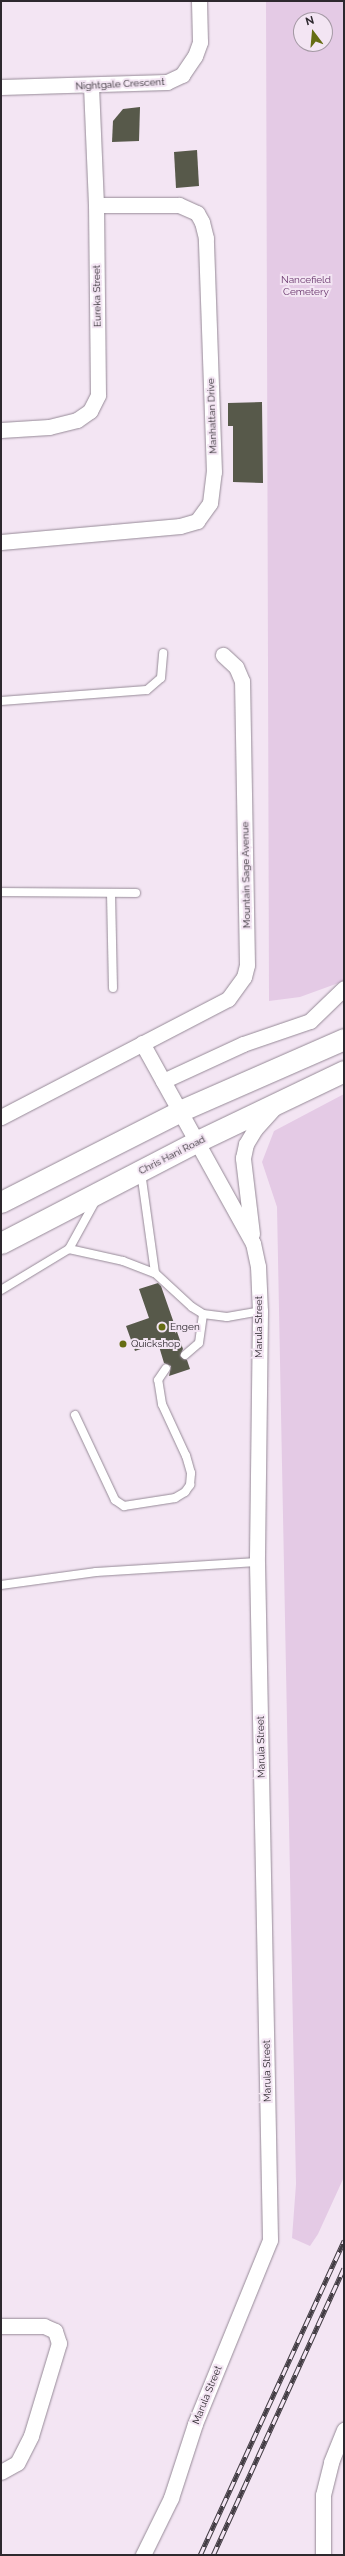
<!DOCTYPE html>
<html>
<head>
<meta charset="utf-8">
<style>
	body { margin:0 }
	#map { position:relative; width:345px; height:2556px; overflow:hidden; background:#f3e5f3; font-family:Raleway,sans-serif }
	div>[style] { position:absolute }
	.green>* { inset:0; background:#e4cae5 }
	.building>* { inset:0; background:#57594a }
	.roads { filter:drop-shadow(0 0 1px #968a97) drop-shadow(0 0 1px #968a97) }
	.lane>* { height:8px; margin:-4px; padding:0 4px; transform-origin:4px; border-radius:4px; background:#fff }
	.street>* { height:15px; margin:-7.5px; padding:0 7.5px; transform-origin:7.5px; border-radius:7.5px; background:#fff }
	.secondary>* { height:21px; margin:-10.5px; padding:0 10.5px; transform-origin:10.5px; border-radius:10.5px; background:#fff }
	.rail>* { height:4.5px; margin-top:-2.25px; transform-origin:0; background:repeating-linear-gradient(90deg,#f3e5f3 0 9px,#423c43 0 18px); box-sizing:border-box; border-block:1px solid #423c43 }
	.dots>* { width:11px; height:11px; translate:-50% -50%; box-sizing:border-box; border:2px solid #f3e5f3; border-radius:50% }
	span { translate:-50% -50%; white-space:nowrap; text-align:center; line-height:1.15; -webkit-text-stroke:4px #f3e5f3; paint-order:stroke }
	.street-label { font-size:10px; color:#2d282e }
	.park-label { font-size:10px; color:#68356c }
	.poi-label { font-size:10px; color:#2d282e }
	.left { translate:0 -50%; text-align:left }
	.frame { position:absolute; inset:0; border:2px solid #2d282e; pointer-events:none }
	.north { position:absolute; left:293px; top:12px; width:40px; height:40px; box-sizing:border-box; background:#f3e5f3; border:1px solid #a499a4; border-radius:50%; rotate:344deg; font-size:11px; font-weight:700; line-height:16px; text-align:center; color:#2d282e }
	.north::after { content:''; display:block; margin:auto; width:14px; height:18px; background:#666d13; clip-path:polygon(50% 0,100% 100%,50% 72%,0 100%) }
</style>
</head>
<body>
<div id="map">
	<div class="green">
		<div style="clip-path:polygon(evenodd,266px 1px,344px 1px,344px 981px,300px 997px,269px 1001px,266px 1px,301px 20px,325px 20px,325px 44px,301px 44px,301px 20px)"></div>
		<div style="clip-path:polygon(344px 1094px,344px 2177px,318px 2234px,310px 2246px,292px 2238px,296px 2184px,277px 1207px,262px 1162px,274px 1131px)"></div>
	</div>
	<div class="building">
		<div style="clip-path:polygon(140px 107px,139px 141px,112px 142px,113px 121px,123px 109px)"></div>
		<div style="clip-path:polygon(197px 150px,199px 186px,176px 188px,174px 152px)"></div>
		<div style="clip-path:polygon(262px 402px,263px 483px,233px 482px,233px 426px,228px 426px,228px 403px)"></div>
		<div style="clip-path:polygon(158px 1283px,161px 1286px,183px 1349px,180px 1356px,187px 1360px,190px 1369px,169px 1376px,171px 1366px,164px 1363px,158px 1343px,135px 1351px,126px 1326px,149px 1318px,139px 1289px)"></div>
	</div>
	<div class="roads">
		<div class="lane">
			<div style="left:1px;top:701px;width:146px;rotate:-4.3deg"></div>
			<div style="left:147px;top:690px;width:18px;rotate:-41deg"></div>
			<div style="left:161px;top:678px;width:25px;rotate:-85deg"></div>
			<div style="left:1px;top:892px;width:135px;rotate:0.4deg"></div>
			<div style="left:111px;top:893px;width:95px;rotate:88.8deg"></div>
			<div style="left:141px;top:1172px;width:102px;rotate:82.1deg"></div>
			<div style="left:69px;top:1249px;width:55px;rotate:12.5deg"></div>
			<div style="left:123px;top:1261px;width:34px;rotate:21deg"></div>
			<div style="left:155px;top:1273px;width:50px;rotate:42.6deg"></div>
			<div style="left:192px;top:1307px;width:13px;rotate:32deg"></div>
			<div style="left:203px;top:1314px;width:24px;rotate:7deg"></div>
			<div style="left:227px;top:1317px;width:34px;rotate:-10deg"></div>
			<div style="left:1px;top:1290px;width:79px;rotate:-31.1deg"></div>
			<div style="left:69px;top:1249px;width:58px;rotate:-61.2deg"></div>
			<div style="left:185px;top:1355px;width:18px;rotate:-41deg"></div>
			<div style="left:199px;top:1343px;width:29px;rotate:-82deg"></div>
			<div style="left:75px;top:1415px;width:94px;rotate:64.8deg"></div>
			<div style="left:115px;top:1500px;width:11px;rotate:34deg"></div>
			<div style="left:124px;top:1506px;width:52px;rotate:-8.9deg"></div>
			<div style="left:175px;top:1498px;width:12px;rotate:-31deg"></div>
			<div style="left:185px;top:1492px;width:9px;rotate:-54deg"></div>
			<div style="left:190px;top:1485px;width:12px;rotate:-85deg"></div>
			<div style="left:191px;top:1473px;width:18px;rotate:-106deg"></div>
			<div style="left:186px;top:1456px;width:57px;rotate:-114.8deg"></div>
			<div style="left:162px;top:1404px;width:24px;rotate:-99deg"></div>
			<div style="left:158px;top:1380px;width:14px;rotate:-56deg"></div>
			<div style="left:1px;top:1585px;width:96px;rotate:-7.8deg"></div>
			<div style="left:96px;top:1572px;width:161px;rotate:-3.6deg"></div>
		</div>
		<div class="street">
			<div style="left:1px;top:87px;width:166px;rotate:-1.7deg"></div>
			<div style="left:167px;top:82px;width:17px;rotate:-25deg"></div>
			<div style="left:182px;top:75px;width:23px;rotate:-56deg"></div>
			<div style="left:195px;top:56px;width:15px;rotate:-70deg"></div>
			<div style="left:200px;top:42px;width:41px;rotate:-91.4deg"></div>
			<div style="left:1px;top:430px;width:48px;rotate:-3.6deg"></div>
			<div style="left:49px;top:427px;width:29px;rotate:-14deg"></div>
			<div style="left:77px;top:420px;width:16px;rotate:-35deg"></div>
			<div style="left:90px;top:411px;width:18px;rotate:-63deg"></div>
			<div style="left:98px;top:395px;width:190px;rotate:-90.6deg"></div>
			<div style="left:96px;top:205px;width:119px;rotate:-92.4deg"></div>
			<div style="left:1px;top:542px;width:180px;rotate:-5.1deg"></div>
			<div style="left:180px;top:526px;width:18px;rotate:-16deg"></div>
			<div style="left:197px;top:521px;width:22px;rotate:-54deg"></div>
			<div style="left:210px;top:503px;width:31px;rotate:-83deg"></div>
			<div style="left:214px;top:472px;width:234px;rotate:-92deg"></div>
			<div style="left:206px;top:238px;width:16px;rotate:-104deg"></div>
			<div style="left:202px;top:222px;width:10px;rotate:-119deg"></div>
			<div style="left:197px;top:213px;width:20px;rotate:-156deg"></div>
			<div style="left:179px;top:205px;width:83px;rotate:180deg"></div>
			<div style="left:142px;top:1043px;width:229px;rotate:61deg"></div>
			<div style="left:253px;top:1243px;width:24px;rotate:78deg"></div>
			<div style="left:258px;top:1266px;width:45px;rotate:87.5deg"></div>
			<div style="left:260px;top:1311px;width:251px;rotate:90.7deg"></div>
			<div style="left:257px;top:1562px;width:678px;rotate:88.9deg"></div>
			<div style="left:270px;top:2240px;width:199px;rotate:112.2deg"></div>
			<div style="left:195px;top:2424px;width:78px;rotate:108deg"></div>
			<div style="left:171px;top:2498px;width:64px;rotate:116.2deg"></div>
			<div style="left:163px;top:1081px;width:88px;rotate:-24.8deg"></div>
			<div style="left:243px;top:1044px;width:71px;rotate:-18.9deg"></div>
			<div style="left:310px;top:1021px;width:47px;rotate:-44.1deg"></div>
			<div style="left:1px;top:1117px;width:256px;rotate:-27.5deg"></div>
			<div style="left:228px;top:999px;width:27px;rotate:-54deg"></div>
			<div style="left:244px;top:977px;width:12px;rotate:-76deg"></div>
			<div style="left:247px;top:965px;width:284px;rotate:-91deg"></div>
			<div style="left:242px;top:681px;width:15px;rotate:-113deg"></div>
			<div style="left:236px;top:667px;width:18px;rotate:-137deg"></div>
			<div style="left:252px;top:1234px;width:77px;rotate:-96.8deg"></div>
			<div style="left:243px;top:1158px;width:14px;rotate:-78deg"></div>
			<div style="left:246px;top:1144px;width:17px;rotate:-59deg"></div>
			<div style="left:255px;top:1129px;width:28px;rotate:-48deg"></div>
			<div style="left:1px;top:2326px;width:43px"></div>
			<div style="left:44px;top:2326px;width:12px;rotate:24deg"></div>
			<div style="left:55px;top:2331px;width:13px;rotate:72deg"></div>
			<div style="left:59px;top:2343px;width:97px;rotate:106.8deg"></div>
			<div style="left:31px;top:2436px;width:30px;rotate:117deg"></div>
			<div style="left:17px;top:2463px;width:18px;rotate:151deg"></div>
			<div style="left:323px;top:2555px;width:60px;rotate:-90deg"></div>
			<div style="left:323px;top:2495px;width:34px;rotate:-76deg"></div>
			<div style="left:331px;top:2462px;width:35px;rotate:-68deg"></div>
		</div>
		<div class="secondary">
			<div style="left:1px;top:1202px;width:201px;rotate:-26.9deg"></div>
			<div style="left:180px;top:1111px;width:179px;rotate:-23.7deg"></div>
			<div style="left:1px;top:1243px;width:222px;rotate:-27.4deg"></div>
			<div style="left:198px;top:1141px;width:162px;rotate:-25.6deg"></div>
		</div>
	</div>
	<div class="rail">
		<div style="left:200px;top:2555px;width:346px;rotate:-65.4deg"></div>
		<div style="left:213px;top:2555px;width:315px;rotate:-65.5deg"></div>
	</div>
	<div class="dots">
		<div style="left:162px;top:1327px;background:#666d13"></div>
		<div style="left:123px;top:1344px;background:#666d13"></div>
	</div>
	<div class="street-label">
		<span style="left:120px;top:84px;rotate:-3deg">Nightgale Crescent</span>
		<span style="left:97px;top:296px;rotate:-91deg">Eureka Street</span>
		<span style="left:212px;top:416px;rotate:-92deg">Manhattan Drive</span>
		<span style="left:246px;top:875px;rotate:-91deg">Mountain Sage Avenue</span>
		<span style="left:172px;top:1155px;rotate:-27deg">Chris Hani Road</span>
		<span style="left:259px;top:1327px;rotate:-90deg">Marula Street</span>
		<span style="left:261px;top:1747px;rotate:-91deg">Marula Street</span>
		<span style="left:267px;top:2071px;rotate:-91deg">Marula Street</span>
		<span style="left:207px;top:2395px;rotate:-68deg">Marula Street</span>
	</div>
	<div class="park-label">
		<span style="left:306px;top:285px">Nancefield<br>Cemetery</span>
	</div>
	<div class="poi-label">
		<span class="left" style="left:170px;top:1327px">Engen</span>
		<span class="left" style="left:131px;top:1344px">Quickshop</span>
	</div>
	<div class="frame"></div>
	<div class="north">N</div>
</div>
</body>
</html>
